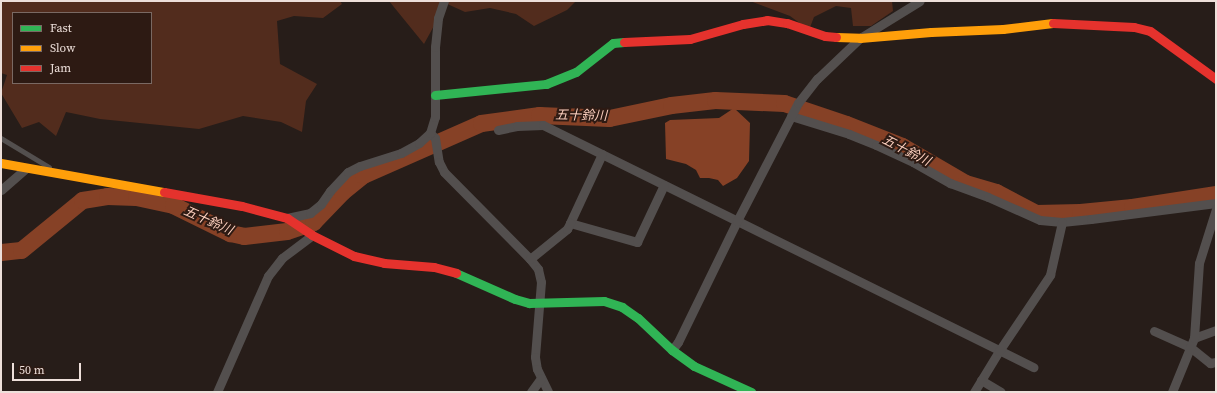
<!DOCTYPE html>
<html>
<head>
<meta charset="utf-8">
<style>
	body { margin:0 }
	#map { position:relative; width:1217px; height:393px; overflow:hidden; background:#271d19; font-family:"Source Serif 4","Noto Sans JP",serif }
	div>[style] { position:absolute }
	.green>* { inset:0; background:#522c1d }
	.water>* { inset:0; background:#864126 }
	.river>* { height:17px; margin:-8.5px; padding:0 8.5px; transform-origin:8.5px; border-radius:8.5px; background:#864126 }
	.lane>* { height:4.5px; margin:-2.25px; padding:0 2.25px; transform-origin:2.25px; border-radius:2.25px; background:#534f4e }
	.street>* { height:9px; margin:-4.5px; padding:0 4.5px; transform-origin:4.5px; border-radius:4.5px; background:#534f4e }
	.fast>* { height:9px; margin:-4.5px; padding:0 4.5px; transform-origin:4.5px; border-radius:4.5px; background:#30b455 }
	.slow>* { height:9px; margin:-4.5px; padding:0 4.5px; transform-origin:4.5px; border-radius:4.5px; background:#ff9f0a }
	.jam>* { height:9px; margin:-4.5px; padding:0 4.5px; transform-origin:4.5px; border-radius:4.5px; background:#e5322d }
	span { translate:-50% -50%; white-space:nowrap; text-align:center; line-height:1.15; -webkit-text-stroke:4px #2d1a13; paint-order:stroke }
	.water-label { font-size:13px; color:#facebd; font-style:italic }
	.frame { position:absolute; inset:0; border:2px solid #eddfda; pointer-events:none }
	.legend { position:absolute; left:12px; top:12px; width:140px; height:72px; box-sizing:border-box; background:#2d1a13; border:1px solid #7a6963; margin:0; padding:5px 7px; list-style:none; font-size:12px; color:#eddfda }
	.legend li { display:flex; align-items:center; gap:8px; height:20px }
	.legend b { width:20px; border:1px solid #7a6963 }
	.scale { position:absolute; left:12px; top:363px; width:69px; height:18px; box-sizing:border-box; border:2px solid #eddfda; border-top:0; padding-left:5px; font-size:12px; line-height:14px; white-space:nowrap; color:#eddfda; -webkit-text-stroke:3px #2d1a13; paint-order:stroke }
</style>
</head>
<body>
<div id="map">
	<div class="green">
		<div style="clip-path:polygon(evenodd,6px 1px,340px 1px,342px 4px,323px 18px,294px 16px,277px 21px,280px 64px,317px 84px,306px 101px,302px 132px,281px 122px,243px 116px,199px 129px,100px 119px,66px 112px,56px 136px,39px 122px,22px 128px,1px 93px,7px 75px,1px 73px,1px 3px,6px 1px,13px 13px,151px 13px,151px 83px,13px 83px,13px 13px)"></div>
		<div style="clip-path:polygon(389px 1px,576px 1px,567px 10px,534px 26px,516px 14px,490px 8px,465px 12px,443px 2px,435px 24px,424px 44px)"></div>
		<div style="clip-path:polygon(750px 1px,892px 1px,893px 11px,871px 26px,853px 26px,851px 8px,836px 6px,814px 17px,809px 30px,790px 16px)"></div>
	</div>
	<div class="water">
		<div style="clip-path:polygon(734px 108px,750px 123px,749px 161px,737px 178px,723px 186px,718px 180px,709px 178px,700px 178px,696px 170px,686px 164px,666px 159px,665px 123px,670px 120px,719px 118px)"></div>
	</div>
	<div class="river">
		<div style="left:1px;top:252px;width:20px;rotate:-6deg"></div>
		<div style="left:21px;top:250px;width:79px;rotate:-39.3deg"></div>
		<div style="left:82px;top:200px;width:25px;rotate:-9deg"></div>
		<div style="left:107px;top:196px;width:29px;rotate:2deg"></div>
		<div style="left:136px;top:197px;width:38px;rotate:12deg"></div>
		<div style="left:173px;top:205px;width:64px;rotate:26.2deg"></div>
		<div style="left:230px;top:233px;width:14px;rotate:12deg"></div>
		<div style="left:244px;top:236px;width:43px;rotate:-6.6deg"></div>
		<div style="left:287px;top:231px;width:28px;rotate:-19deg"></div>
		<div style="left:313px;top:222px;width:42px;rotate:-46deg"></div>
		<div style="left:342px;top:192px;width:27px;rotate:-39deg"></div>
		<div style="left:363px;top:175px;width:129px;rotate:-23.8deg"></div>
		<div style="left:481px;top:123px;width:59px;rotate:-7.9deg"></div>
		<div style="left:539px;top:115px;width:70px;rotate:2.5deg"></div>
		<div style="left:609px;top:118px;width:63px;rotate:-11.8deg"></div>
		<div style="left:671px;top:105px;width:44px;rotate:-6.5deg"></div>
		<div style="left:715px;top:100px;width:69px;rotate:2.5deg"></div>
		<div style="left:784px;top:103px;width:65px;rotate:18.7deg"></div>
		<div style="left:846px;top:124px;width:60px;rotate:21.4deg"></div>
		<div style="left:902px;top:146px;width:73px;rotate:30.4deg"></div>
		<div style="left:965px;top:183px;width:32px;rotate:16deg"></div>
		<div style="left:996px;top:192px;width:45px;rotate:27.7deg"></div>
		<div style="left:1036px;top:213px;width:44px;rotate:-1.3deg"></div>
		<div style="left:1080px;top:212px;width:52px;rotate:-5.5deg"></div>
		<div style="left:1132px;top:207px;width:85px;rotate:-8.8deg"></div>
	</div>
	<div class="lane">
		<div style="left:1px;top:138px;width:56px;rotate:31.1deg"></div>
	</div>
	<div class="street">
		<div style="left:791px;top:116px;width:61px;rotate:17.2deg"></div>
		<div style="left:849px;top:134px;width:29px;rotate:22deg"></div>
		<div style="left:876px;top:145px;width:41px;rotate:24.7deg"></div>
		<div style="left:913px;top:162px;width:43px;rotate:29.6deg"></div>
		<div style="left:950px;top:183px;width:40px;rotate:20.2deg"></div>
		<div style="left:988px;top:197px;width:57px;rotate:23.9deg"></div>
		<div style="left:1040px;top:220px;width:22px;rotate:5deg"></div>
		<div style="left:1062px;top:222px;width:29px;rotate:-6deg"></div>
		<div style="left:1091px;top:219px;width:126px;rotate:-7.3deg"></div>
		<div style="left:498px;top:130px;width:19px;rotate:-12deg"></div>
		<div style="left:517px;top:126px;width:26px;rotate:-2deg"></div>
		<div style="left:543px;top:125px;width:547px;rotate:26.28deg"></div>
		<div style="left:430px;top:133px;width:7px;rotate:45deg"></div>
		<div style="left:435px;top:138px;width:24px;rotate:81deg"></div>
		<div style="left:439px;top:162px;width:11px;rotate:63deg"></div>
		<div style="left:444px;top:172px;width:122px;rotate:45.3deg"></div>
		<div style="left:530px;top:259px;width:13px;rotate:51deg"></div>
		<div style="left:538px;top:269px;width:13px;rotate:77deg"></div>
		<div style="left:541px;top:282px;width:75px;rotate:94.6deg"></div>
		<div style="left:535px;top:357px;width:12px;rotate:81deg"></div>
		<div style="left:537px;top:369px;width:25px;rotate:64deg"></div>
		<div style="left:602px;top:154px;width:76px;rotate:114.9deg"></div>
		<div style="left:570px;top:223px;width:70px;rotate:15.8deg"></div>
		<div style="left:637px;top:242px;width:63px;rotate:-64.7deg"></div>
		<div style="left:1px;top:190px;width:33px;rotate:-41deg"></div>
		<div style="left:287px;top:218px;width:24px;rotate:-12deg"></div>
		<div style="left:310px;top:213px;width:14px;rotate:-39deg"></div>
		<div style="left:321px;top:204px;width:16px;rotate:-55deg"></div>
		<div style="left:330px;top:191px;width:26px;rotate:-47deg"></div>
		<div style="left:348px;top:172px;width:13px;rotate:-27deg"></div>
		<div style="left:360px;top:166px;width:43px;rotate:-17.6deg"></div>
		<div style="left:401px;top:153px;width:21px;rotate:-29deg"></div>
		<div style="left:419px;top:143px;width:15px;rotate:-42deg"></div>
		<div style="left:430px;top:133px;width:17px;rotate:-73deg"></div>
		<div style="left:435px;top:117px;width:70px;rotate:-90deg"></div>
		<div style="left:435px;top:47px;width:29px;rotate:-84deg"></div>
		<div style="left:438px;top:18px;width:18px;rotate:-71deg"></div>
		<div style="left:530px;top:259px;width:48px;rotate:-39deg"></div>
		<div style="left:567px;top:229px;width:7px;rotate:-63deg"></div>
		<div style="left:1154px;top:331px;width:39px;rotate:24deg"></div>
		<div style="left:1190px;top:347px;width:26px;rotate:39deg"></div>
		<div style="left:1210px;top:363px;width:6px;rotate:-9deg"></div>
		<div style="left:1194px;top:338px;width:23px;rotate:-20deg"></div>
		<div style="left:672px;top:350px;width:10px;rotate:-53deg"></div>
		<div style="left:678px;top:342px;width:135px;rotate:-64deg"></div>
		<div style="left:737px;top:221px;width:133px;rotate:-62.7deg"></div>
		<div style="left:798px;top:103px;width:31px;rotate:-52deg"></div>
		<div style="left:817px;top:79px;width:59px;rotate:-43.6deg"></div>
		<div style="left:860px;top:38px;width:70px;rotate:-31.7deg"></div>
		<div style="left:981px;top:380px;width:23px;rotate:31deg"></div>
		<div style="left:217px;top:392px;width:127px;rotate:-66.3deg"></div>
		<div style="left:268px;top:276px;width:23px;rotate:-52deg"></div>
		<div style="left:282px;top:258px;width:38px;rotate:-37deg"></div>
		<div style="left:531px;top:392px;width:17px;rotate:-54deg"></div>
		<div style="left:974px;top:392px;width:48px;rotate:-58.6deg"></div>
		<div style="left:999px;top:351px;width:92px;rotate:-56.1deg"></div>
		<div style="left:1050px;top:275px;width:54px;rotate:-77.2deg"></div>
		<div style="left:1172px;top:392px;width:58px;rotate:-67.8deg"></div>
		<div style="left:1194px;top:338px;width:75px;rotate:-86.2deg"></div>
		<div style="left:1199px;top:263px;width:57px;rotate:-72.5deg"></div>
	</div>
	<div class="fast">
		<div style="left:435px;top:95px;width:112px;rotate:-5.7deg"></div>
		<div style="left:546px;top:84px;width:32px;rotate:-22deg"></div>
		<div style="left:576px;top:72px;width:47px;rotate:-38.1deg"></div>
		<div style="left:613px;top:43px;width:11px;rotate:-5deg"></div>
		<div style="left:456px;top:273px;width:64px;rotate:23.8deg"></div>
		<div style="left:515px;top:299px;width:15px;rotate:16deg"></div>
		<div style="left:529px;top:303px;width:75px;rotate:-1.5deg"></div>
		<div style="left:604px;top:301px;width:19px;rotate:18deg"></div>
		<div style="left:622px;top:307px;width:19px;rotate:35deg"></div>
		<div style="left:638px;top:318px;width:47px;rotate:43.3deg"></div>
		<div style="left:672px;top:350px;width:27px;rotate:36deg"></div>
		<div style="left:694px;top:366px;width:63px;rotate:24.5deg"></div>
	</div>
	<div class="slow">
		<div style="left:836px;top:37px;width:24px;rotate:2deg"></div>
		<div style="left:860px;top:38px;width:71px;rotate:-4.8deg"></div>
		<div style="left:931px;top:32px;width:72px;rotate:-2.4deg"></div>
		<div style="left:1003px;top:29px;width:50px;rotate:-6.8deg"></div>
		<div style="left:1px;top:163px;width:166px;rotate:10.1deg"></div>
	</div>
	<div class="jam">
		<div style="left:1053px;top:23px;width:81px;rotate:2.8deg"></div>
		<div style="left:1134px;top:27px;width:16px;rotate:14deg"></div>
		<div style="left:1150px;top:31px;width:82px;rotate:36deg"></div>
		<div style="left:624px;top:42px;width:66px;rotate:-2.6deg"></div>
		<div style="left:690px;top:39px;width:55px;rotate:-15.8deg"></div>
		<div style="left:743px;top:24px;width:24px;rotate:-9deg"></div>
		<div style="left:767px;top:20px;width:20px;rotate:9deg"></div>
		<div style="left:787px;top:23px;width:40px;rotate:18.9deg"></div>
		<div style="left:825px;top:36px;width:11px;rotate:5deg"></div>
		<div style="left:164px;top:192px;width:79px;rotate:10.2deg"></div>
		<div style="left:242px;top:206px;width:47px;rotate:14.9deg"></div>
		<div style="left:287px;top:218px;width:30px;rotate:34deg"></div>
		<div style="left:312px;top:235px;width:47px;rotate:26.6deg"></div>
		<div style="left:354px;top:256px;width:31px;rotate:13deg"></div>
		<div style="left:384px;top:263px;width:50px;rotate:4.6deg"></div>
		<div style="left:434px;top:267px;width:23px;rotate:15deg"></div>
	</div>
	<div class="water-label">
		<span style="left:581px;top:116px;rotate:1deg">五十鈴川</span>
		<span style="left:906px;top:151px;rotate:27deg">五十鈴川</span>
		<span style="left:208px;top:221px;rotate:24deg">五十鈴川</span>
	</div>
	<div class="frame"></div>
	<ul class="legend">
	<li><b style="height:5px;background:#30b455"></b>Fast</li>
	<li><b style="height:5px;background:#ff9f0a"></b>Slow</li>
	<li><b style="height:5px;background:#e5322d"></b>Jam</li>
	</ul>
	<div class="scale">50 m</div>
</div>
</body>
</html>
